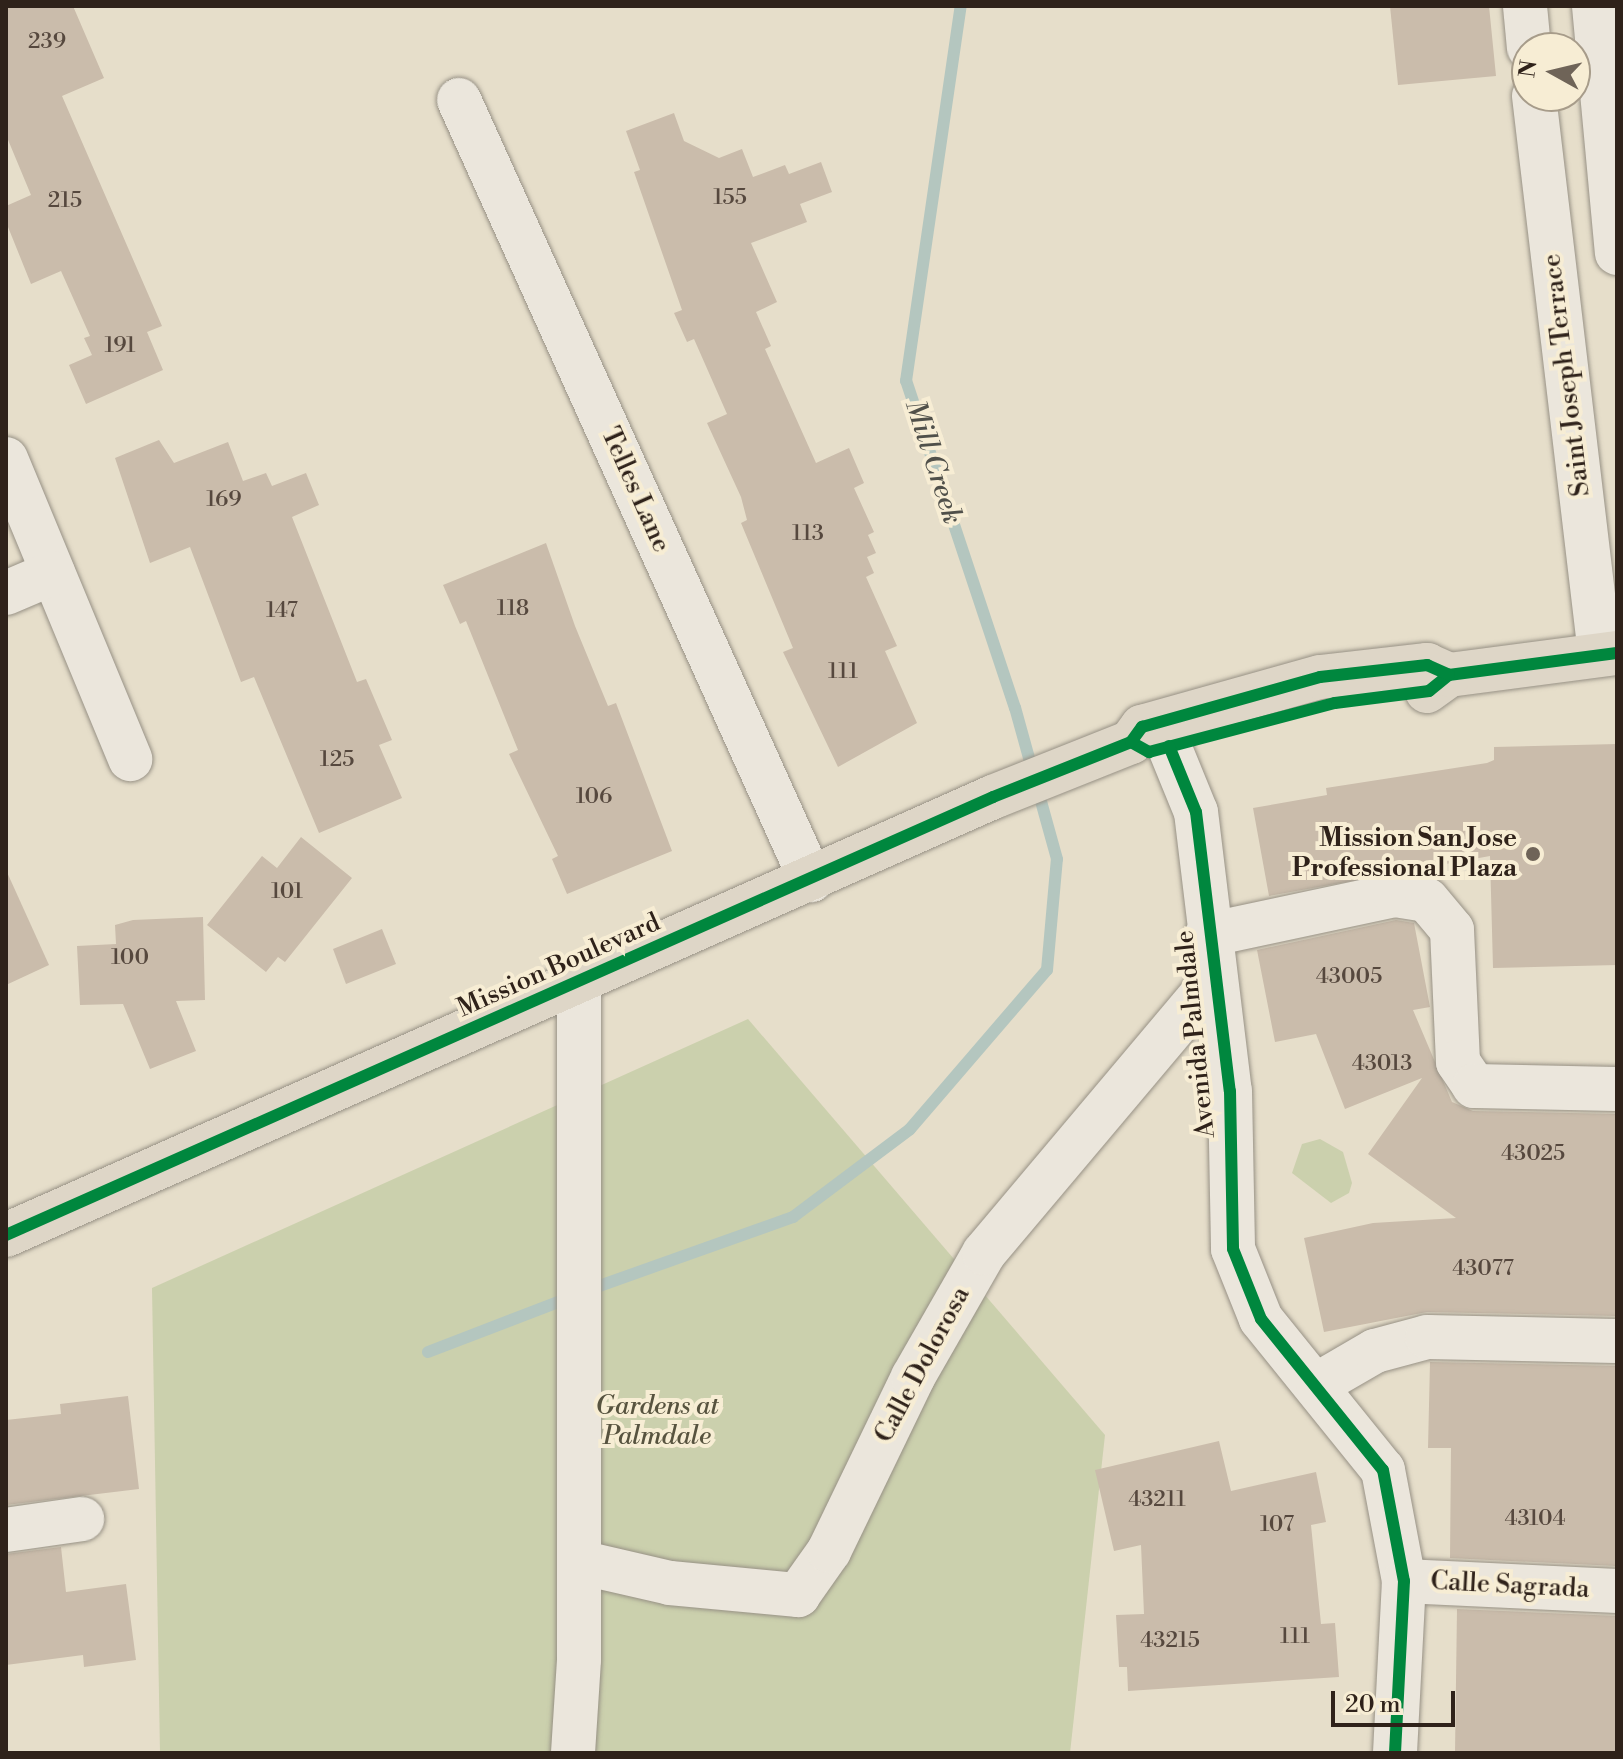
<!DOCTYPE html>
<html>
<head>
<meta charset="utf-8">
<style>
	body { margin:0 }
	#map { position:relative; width:1623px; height:1759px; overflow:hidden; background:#e6deca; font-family:"Libre Bodoni",serif }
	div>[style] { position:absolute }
	.green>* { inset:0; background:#cbd0ad }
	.stream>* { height:12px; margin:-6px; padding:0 6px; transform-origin:6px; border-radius:6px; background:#b4c6bf }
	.building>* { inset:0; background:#cabcab }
	.roads { filter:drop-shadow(0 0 2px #979185) drop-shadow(0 0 2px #979185) }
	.minor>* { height:44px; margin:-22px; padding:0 22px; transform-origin:22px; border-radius:22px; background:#ebe6dc }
	.major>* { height:44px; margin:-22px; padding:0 22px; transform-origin:22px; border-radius:22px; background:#ded6c7 }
	.cycleway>* { height:12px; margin:-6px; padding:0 6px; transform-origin:6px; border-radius:6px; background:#00873e }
	.dots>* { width:22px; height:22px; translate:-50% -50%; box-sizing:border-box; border:4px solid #f7edd4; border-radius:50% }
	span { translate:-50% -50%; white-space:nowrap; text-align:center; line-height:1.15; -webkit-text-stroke:8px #f7edd4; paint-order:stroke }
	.number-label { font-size:22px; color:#56483e }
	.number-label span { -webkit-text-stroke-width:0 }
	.street-label { font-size:26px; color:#2f221a }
	.poi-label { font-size:26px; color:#2f221a; font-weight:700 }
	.right { translate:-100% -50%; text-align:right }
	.park-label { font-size:26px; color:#57533f; font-style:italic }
	.water-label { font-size:28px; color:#50504a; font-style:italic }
	.frame { position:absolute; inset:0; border:8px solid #2f221a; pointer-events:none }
	.north { position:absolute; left:1511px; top:32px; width:80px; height:80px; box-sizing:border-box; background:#f7edd4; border:2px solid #a79c8a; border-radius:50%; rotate:278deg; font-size:22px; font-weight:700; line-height:32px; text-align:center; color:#2f221a }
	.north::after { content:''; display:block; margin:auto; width:28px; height:36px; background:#6f6458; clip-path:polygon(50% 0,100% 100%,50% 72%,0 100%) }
	.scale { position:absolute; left:1331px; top:1691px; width:124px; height:36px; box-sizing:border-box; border:4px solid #2f221a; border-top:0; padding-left:10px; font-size:24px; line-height:28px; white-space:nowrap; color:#2f221a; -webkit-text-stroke:6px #f7edd4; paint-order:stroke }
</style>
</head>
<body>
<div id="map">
	<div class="green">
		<div style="clip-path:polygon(748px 1019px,1105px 1435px,1070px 1753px,160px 1753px,152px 1288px)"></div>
		<div style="clip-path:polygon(1320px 1139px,1343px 1152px,1352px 1183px,1349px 1193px,1331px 1203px,1292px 1173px,1302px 1144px)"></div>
	</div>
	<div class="stream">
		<div style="left:588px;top:1290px;width:218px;rotate:-19.6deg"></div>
		<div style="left:793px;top:1217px;width:146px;rotate:-36.9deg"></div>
		<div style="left:910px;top:1129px;width:210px;rotate:-49.3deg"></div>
		<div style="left:1047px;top:970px;width:111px;rotate:-84.9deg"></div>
		<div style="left:1057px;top:859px;width:157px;rotate:-105.5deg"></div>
		<div style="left:1015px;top:708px;width:345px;rotate:-108.4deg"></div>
		<div style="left:906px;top:381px;width:379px;rotate:-81.7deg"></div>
		<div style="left:428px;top:1352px;width:153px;rotate:-21deg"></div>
	</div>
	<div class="building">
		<div style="clip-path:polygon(6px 6px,73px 6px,104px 78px,62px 96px,162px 326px,147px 332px,163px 370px,86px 404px,69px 365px,92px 355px,84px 338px,90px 336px,61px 271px,31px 284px,6px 222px,6px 206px,31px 195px,6px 135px)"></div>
		<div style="clip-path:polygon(1390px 6px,1489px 6px,1496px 76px,1398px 85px)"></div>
		<div style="clip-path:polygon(674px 113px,684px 141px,719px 158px,742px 149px,753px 177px,785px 165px,789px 174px,821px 162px,832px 192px,800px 204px,807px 222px,751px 243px,777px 302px,756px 312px,771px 346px,765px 349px,816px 463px,849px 448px,864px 483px,854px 488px,874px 532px,868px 535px,876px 553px,867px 557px,874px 573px,866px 577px,897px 646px,885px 651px,917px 723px,838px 767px,783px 652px,793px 648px,741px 523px,747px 520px,741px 497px,707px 423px,727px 414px,694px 339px,687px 342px,674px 313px,682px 310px,634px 172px,640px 170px,626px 131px)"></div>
		<div style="clip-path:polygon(159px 440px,174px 463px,228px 442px,243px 481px,266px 473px,272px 486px,306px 473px,319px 505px,292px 517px,357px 682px,366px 679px,392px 740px,379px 745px,402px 798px,319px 833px,254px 677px,241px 682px,190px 547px,150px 563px,115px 458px)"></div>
		<div style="clip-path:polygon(546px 543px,575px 626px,608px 706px,616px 703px,672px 851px,567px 894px,552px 859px,558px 856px,509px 754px,518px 750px,466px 621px,460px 624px,443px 585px)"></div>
		<div style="clip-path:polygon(1617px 744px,1617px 965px,1493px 968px,1490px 856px,1269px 896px,1253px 808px,1327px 795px,1326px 788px,1487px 763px,1494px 760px,1494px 747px)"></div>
		<div style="clip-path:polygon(301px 837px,352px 878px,285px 962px,278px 957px,266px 972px,207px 925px,262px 856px,277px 868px)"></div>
		<div style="clip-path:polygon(6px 870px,49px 965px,6px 985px)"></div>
		<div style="clip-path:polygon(203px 917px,205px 1000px,176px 1001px,196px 1051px,150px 1069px,123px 1004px,80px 1005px,77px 946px,116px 944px,115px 925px,133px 920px)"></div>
		<div style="clip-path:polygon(1396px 920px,1414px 923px,1430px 1007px,1413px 1010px,1452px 1102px,1473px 1111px,1617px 1114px,1617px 1316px,1427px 1312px,1324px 1332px,1304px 1238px,1373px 1223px,1456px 1218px,1368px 1154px,1422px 1078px,1345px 1109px,1316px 1034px,1275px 1042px,1257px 950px)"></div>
		<div style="clip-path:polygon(382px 929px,396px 964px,346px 984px,333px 949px)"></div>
		<div style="clip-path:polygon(1430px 1362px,1617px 1366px,1617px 1566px,1450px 1558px,1451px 1448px,1428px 1448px)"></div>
		<div style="clip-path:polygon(128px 1396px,139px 1489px,6px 1505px,6px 1420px,61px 1414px,60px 1404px)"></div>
		<div style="clip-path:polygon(1219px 1441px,1231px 1491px,1316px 1472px,1326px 1522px,1311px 1525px,1321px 1624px,1335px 1623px,1339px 1677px,1128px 1691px,1127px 1667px,1119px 1667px,1116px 1615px,1144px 1614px,1141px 1545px,1114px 1551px,1095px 1470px)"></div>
		<div style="clip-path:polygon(61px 1547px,66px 1592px,126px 1584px,136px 1660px,84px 1667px,83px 1655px,6px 1665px,6px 1554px)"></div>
		<div style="clip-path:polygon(1457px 1609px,1617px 1616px,1617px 1753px,1455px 1753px)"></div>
	</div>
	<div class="roads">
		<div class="minor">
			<div style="left:1525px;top:6px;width:42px;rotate:84.6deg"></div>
			<div style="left:1594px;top:6px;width:248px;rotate:84.7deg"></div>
			<div style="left:1534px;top:96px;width:562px;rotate:83.25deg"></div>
			<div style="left:459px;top:100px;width:856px;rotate:65.71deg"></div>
			<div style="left:6px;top:459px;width:325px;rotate:67.5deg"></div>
			<div style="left:6px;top:593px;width:51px;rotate:-23.1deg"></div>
			<div style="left:1169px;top:746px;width:71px;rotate:67.8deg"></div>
			<div style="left:1196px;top:812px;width:281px;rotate:83.1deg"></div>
			<div style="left:1230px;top:1091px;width:158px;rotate:88.9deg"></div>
			<div style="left:1233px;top:1249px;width:75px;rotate:68.2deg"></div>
			<div style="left:1261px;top:1319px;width:194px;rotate:51.1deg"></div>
			<div style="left:1383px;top:1470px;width:113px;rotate:79.3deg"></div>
			<div style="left:1404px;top:1581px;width:172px;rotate:93deg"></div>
			<div style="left:1207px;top:935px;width:192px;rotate:-12deg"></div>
			<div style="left:1395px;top:895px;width:32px;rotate:9deg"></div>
			<div style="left:1427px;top:900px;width:39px;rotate:50deg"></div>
			<div style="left:1452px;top:930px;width:132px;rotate:87.4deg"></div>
			<div style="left:1458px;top:1062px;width:29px;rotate:56deg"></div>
			<div style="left:1474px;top:1086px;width:143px;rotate:1.2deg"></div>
			<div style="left:1318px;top:1384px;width:66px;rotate:-30.1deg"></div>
			<div style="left:1375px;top:1351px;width:54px;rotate:-15.1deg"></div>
			<div style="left:1427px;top:1337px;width:190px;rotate:1.2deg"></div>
			<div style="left:6px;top:1530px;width:77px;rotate:-8.2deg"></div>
			<div style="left:579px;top:1562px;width:93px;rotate:13deg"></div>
			<div style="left:670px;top:1583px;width:129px;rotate:5.4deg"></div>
			<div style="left:798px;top:1595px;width:54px;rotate:-54.8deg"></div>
			<div style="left:829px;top:1551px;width:193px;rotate:-64.2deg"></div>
			<div style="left:913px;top:1377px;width:143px;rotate:-60.2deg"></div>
			<div style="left:984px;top:1253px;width:357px;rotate:-49.9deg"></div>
			<div style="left:1404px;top:1581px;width:213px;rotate:2.7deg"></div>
			<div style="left:573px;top:1753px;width:94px;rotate:-86.3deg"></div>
			<div style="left:579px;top:1659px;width:679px;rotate:-90deg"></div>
		</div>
		<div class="major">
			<div style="left:1427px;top:691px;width:27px;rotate:-36deg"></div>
			<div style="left:1449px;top:675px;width:169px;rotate:-7.5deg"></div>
			<div style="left:6px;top:1235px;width:1080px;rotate:-23.93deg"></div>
			<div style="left:993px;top:797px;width:149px;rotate:-21.7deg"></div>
			<div style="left:1131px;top:742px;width:19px;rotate:-54deg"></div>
			<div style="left:1142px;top:727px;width:185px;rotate:-15.7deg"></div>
			<div style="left:1320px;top:677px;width:108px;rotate:-6.4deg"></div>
			<div style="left:1427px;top:665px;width:24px;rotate:24deg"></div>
		</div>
	</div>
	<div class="cycleway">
		<div style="left:1131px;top:742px;width:21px;rotate:29deg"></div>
		<div style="left:1149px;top:752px;width:192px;rotate:-14.8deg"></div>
		<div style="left:1335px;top:703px;width:95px;rotate:-7.3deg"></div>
		<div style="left:1429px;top:691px;width:26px;rotate:-39deg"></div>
		<div style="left:1449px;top:675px;width:169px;rotate:-7.5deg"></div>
		<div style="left:1169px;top:746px;width:71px;rotate:67.8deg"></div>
		<div style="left:1196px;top:812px;width:281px;rotate:83.1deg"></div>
		<div style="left:1230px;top:1091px;width:158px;rotate:88.9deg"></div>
		<div style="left:1233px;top:1249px;width:75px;rotate:68.2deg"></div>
		<div style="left:1261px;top:1319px;width:194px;rotate:51.1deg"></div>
		<div style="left:1383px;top:1470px;width:113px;rotate:79.3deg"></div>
		<div style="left:1404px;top:1581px;width:172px;rotate:93deg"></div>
		<div style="left:6px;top:1235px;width:1080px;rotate:-23.93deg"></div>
		<div style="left:993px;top:797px;width:149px;rotate:-21.7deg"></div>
		<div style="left:1131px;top:742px;width:19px;rotate:-54deg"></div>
		<div style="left:1142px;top:727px;width:185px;rotate:-15.7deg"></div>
		<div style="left:1320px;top:677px;width:108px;rotate:-6.4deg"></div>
		<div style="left:1427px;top:665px;width:24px;rotate:24deg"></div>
	</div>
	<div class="dots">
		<div style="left:1533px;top:854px;background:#6f6458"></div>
	</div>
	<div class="number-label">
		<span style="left:47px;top:42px">239</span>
		<span style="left:730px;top:198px">155</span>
		<span style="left:65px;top:201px">215</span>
		<span style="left:120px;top:346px">191</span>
		<span style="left:224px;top:500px">169</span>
		<span style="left:808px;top:534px">113</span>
		<span style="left:513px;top:609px">118</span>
		<span style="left:282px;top:611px">147</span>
		<span style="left:843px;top:672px">111</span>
		<span style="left:337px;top:760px">125</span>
		<span style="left:594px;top:797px">106</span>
		<span style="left:287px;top:892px">101</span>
		<span style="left:130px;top:958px">100</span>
		<span style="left:1349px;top:977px">43005</span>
		<span style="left:1382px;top:1064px">43013</span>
		<span style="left:1533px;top:1154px">43025</span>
		<span style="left:1483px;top:1269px">43077</span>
		<span style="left:1157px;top:1500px">43211</span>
		<span style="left:1535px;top:1519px">43104</span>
		<span style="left:1277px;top:1525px">107</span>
		<span style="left:1295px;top:1637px">111</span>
		<span style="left:1170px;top:1641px">43215</span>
	</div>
	<div class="street-label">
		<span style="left:1567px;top:375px;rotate:-97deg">Saint Joseph Terrace</span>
		<span style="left:635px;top:490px;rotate:66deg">Telles Lane</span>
		<span style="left:559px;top:966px;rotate:-24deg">Mission Boulevard</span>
		<span style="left:1196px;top:1034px;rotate:-96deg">Avenida Palmdale</span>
		<span style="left:923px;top:1365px;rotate:-62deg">Calle Dolorosa</span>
		<span style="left:1510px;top:1586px;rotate:3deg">Calle Sagrada</span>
	</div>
	<div class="poi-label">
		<span class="right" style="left:1517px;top:854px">Mission San Jose<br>Professional Plaza</span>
	</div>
	<div class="park-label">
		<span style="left:657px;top:1422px">Gardens at<br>Palmdale</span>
	</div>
	<div class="water-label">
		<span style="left:933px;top:462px;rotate:72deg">Mill Creek</span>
	</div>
	<div class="frame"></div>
	<div class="north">N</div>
	<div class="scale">20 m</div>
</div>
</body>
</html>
